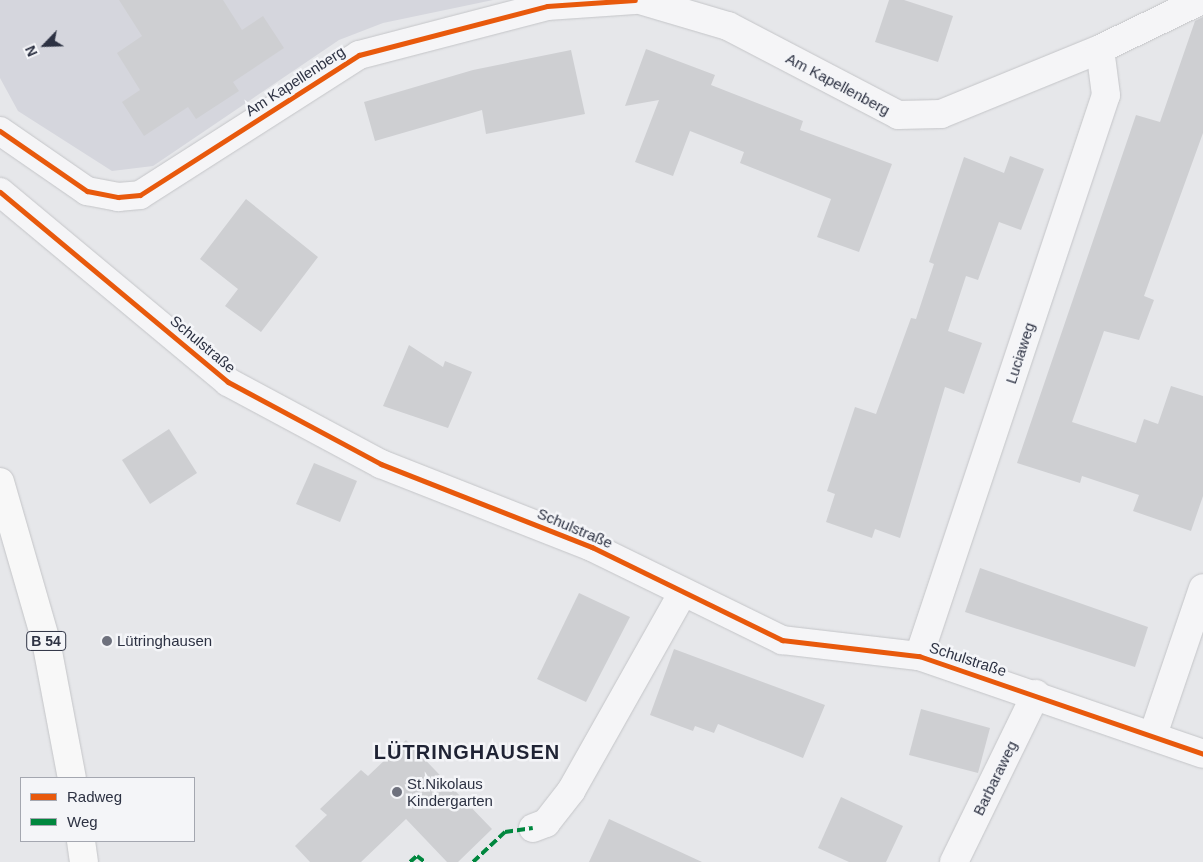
<!DOCTYPE html>
<html>
<head>
<meta charset="utf-8">
<style>
	body { margin:0 }
	#map { position:relative; width:1203px; height:862px; overflow:hidden; background:#e6e7ea; font-family:Arial,sans-serif }
	div>[style] { position:absolute }
	.built>* { inset:0; background:#d5d6dd }
	.building>* { inset:0; background:#cecfd2 }
	.roads { filter:drop-shadow(0 0 1px #c4c5c8) drop-shadow(0 0 1px #c4c5c8) }
	.minor>* { height:28px; margin:-14px; padding:0 14px; transform-origin:14px; border-radius:14px; background:#f5f5f7 }
	.major>* { height:28px; margin:-14px; padding:0 14px; transform-origin:14px; border-radius:14px; background:#f8f8f8 }
	.quiet>* { height:4px; margin-top:-2px; transform-origin:0; background:repeating-linear-gradient(90deg,#00873e 0 8px,transparent 0 12px) }
	.cycleway>* { height:5px; margin:-2.5px; padding:0 2.5px; transform-origin:2.5px; border-radius:2.5px; background:#e8590c }
	.dots>* { width:14px; height:14px; translate:-50% -50%; box-sizing:border-box; border:2px solid #f4f5f8; border-radius:50% }
	span { translate:-50% -50%; white-space:nowrap; text-align:center; line-height:1.15; -webkit-text-stroke:5px #f4f5f8; paint-order:stroke }
	.shield-label span { padding:1px 4px; background:#f4f5f8; border:1px solid; border-radius:4px; -webkit-text-stroke-width:0 }
	.shield-label { font-size:14px; color:#2d3243; font-weight:700 }
	.street-label { font-size:15px; color:#2d3243 }
	.poi-label { font-size:15px; color:#2d3243 }
	.left { translate:0 -50%; text-align:left }
	.district-label { font-size:20px; color:#1f2334; font-weight:700; letter-spacing:1px }
	.legend { position:absolute; left:20px; top:777px; width:175px; height:65px; box-sizing:border-box; background:#f4f5f8; border:1px solid #a4a7b0; margin:0; padding:6px 9px; list-style:none; font-size:15px; color:#2d3243 }
	.legend li { display:flex; align-items:center; gap:10px; height:25px }
	.legend b { width:25px; border:1px solid #a4a7b0 }
	.north { position:absolute; left:20px; top:20px; width:50px; height:50px; -webkit-text-stroke:4px #f4f5f8; paint-order:stroke; rotate:246deg; font-size:14px; font-weight:700; line-height:20px; text-align:center; color:#2d3243 }
	.north::after { content:''; display:block; margin:auto; width:18px; height:22px; background:#2d3243; clip-path:polygon(50% 0,100% 100%,50% 72%,0 100%) }
</style>
</head>
<body>
<div id="map">
	<div class="built">
		<div style="clip-path:polygon(0 0,493px 0,383px 23px,339px 40px,153px 166px,112px 171px,18px 111px,0 78px)"></div>
	</div>
	<div class="building">
		<div style="clip-path:polygon(119px 0,223px 0,242px 30px,263px 16px,284px 48px,233px 82px,239px 91px,196px 119px,188px 107px,144px 136px,122px 102px,140px 90px,117px 53px,142px 36px)"></div>
		<div style="clip-path:polygon(889px 0,904px 0,953px 16px,938px 62px,875px 42px)"></div>
		<div style="clip-path:polygon(1203px 17px,1203px 133px,1144px 296px,1154px 300px,1139px 340px,1104px 331px,1072px 422px,1136px 443px,1144px 419px,1158px 424px,1171px 386px,1203px 396px,1203px 496px,1191px 531px,1133px 511px,1139px 495px,1082px 476px,1080px 483px,1017px 463px,1136px 115px,1160px 122px,1195px 21px)"></div>
		<div style="clip-path:polygon(646px 49px,715px 75px,711px 85px,803px 121px,800px 130px,892px 164px,859px 252px,817px 237px,831px 199px,740px 163px,744px 152px,690px 131px,673px 176px,635px 162px,659px 100px,625px 106px)"></div>
		<div style="clip-path:polygon(571px 50px,585px 114px,486px 134px,482px 110px,375px 141px,364px 102px,473px 70px)"></div>
		<div style="clip-path:polygon(1010px 156px,1044px 169px,1021px 230px,999px 222px,978px 280px,966px 276px,948px 331px,982px 343px,964px 394px,945px 387px,900px 538px,875px 529px,872px 538px,826px 522px,835px 494px,827px 491px,855px 407px,876px 414px,911px 318px,916px 319px,934px 264px,929px 262px,964px 157px,1004px 173px)"></div>
		<div style="clip-path:polygon(246px 199px,318px 257px,261px 332px,225px 306px,238px 289px,200px 259px)"></div>
		<div style="clip-path:polygon(409px 345px,443px 367px,445px 361px,472px 372px,448px 428px,383px 406px)"></div>
		<div style="clip-path:polygon(169px 429px,197px 473px,150px 504px,122px 460px)"></div>
		<div style="clip-path:polygon(314px 463px,357px 481px,340px 522px,296px 504px)"></div>
		<div style="clip-path:polygon(980px 568px,1148px 627px,1135px 667px,965px 612px)"></div>
		<div style="clip-path:polygon(579px 593px,630px 617px,586px 702px,537px 679px)"></div>
		<div style="clip-path:polygon(674px 649px,825px 705px,803px 758px,718px 724px,714px 733px,695px 726px,693px 731px,650px 715px)"></div>
		<div style="clip-path:polygon(921px 709px,990px 728px,978px 773px,909px 755px)"></div>
		<div style="clip-path:polygon(406px 740px,492px 829px,458px 862px,447px 862px,406px 819px,361px 862px,310px 862px,295px 846px,327px 815px,320px 809px,361px 770px,368px 776px)"></div>
		<div style="clip-path:polygon(841px 797px,903px 826px,886px 862px,849px 862px,818px 848px)"></div>
		<div style="clip-path:polygon(609px 819px,702px 862px,589px 862px)"></div>
	</div>
	<div class="roads">
		<div class="minor">
			<div style="left:640px;top:0;width:92px;rotate:16.5deg"></div>
			<div style="left:728px;top:26px;width:192px;rotate:27.6deg"></div>
			<div style="left:898px;top:115px;width:43px;rotate:-1.3deg"></div>
			<div style="left:941px;top:114px;width:172px;rotate:-22.2deg"></div>
			<div style="left:1100px;top:49px;width:113px;rotate:-25.7deg"></div>
			<div style="left:0;top:131px;width:106px;rotate:34.6deg"></div>
			<div style="left:87px;top:191px;width:32px;rotate:11deg"></div>
			<div style="left:118px;top:197px;width:22px;rotate:-5deg"></div>
			<div style="left:140px;top:195px;width:260px;rotate:-32.6deg"></div>
			<div style="left:359px;top:55px;width:194px;rotate:-14.6deg"></div>
			<div style="left:547px;top:6px;width:88px;rotate:-3.9deg"></div>
			<div style="left:0;top:192px;width:297px;rotate:39.8deg"></div>
			<div style="left:228px;top:382px;width:174px;rotate:28.2deg"></div>
			<div style="left:381px;top:464px;width:227px;rotate:21.5deg"></div>
			<div style="left:592px;top:547px;width:212px;rotate:26.1deg"></div>
			<div style="left:782px;top:640px;width:138px;rotate:6.7deg"></div>
			<div style="left:919px;top:656px;width:300px;rotate:19deg"></div>
			<div style="left:919px;top:656px;width:591px;rotate:-71.57deg"></div>
			<div style="left:1106px;top:95px;width:46px;rotate:-97.4deg"></div>
			<div style="left:1153px;top:735px;width:155px;rotate:-71.2deg"></div>
			<div style="left:533px;top:828px;width:14px;rotate:-21deg"></div>
			<div style="left:546px;top:823px;width:41px;rotate:-52deg"></div>
			<div style="left:571px;top:791px;width:228px;rotate:-60.6deg"></div>
			<div style="left:954px;top:862px;width:187px;rotate:-64deg"></div>
		</div>
		<div class="major">
			<div style="left:0;top:482px;width:166px;rotate:73.9deg"></div>
			<div style="left:46px;top:641px;width:139px;rotate:79.3deg"></div>
			<div style="left:81px;top:841px;width:21px;rotate:82deg"></div>
		</div>
	</div>
	<div class="quiet">
		<div style="left:410px;top:862px;width:9px;rotate:-41deg"></div>
		<div style="left:417px;top:856px;width:10px;rotate:37deg"></div>
		<div style="left:473px;top:862px;width:44px;rotate:-43.2deg"></div>
		<div style="left:505px;top:832px;width:28px;rotate:-8deg"></div>
	</div>
	<div class="cycleway">
		<div style="left:0;top:131px;width:106px;rotate:34.6deg"></div>
		<div style="left:87px;top:191px;width:32px;rotate:11deg"></div>
		<div style="left:118px;top:197px;width:22px;rotate:-5deg"></div>
		<div style="left:140px;top:195px;width:260px;rotate:-32.6deg"></div>
		<div style="left:359px;top:55px;width:194px;rotate:-14.6deg"></div>
		<div style="left:547px;top:6px;width:88px;rotate:-3.9deg"></div>
		<div style="left:0;top:192px;width:297px;rotate:39.8deg"></div>
		<div style="left:228px;top:382px;width:174px;rotate:28.2deg"></div>
		<div style="left:381px;top:464px;width:227px;rotate:21.5deg"></div>
		<div style="left:592px;top:547px;width:212px;rotate:26.1deg"></div>
		<div style="left:782px;top:640px;width:138px;rotate:6.7deg"></div>
		<div style="left:919px;top:656px;width:300px;rotate:19deg"></div>
	</div>
	<div class="dots">
		<div style="left:107px;top:641px;background:#6e717d"></div>
		<div style="left:397px;top:792px;background:#6e717d"></div>
	</div>
	<div class="shield-label">
		<span style="left:46px;top:641px">B 54</span>
	</div>
	<div class="street-label">
		<span style="left:295px;top:81px;rotate:-33deg">Am Kapellenberg</span>
		<span style="left:838px;top:84px;rotate:28deg">Am Kapellenberg</span>
		<span style="left:203px;top:344px;rotate:40deg">Schulstraße</span>
		<span style="left:1020px;top:353px;rotate:-72deg">Luciaweg</span>
		<span style="left:575px;top:528px;rotate:23deg">Schulstraße</span>
		<span style="left:968px;top:659px;rotate:18deg">Schulstraße</span>
		<span style="left:995px;top:778px;rotate:-64deg">Barbaraweg</span>
	</div>
	<div class="poi-label">
		<span class="left" style="left:117px;top:641px">Lütringhausen</span>
		<span class="left" style="left:407px;top:792px">St.Nikolaus<br>Kindergarten</span>
	</div>
	<div class="district-label">
		<span style="left:467px;top:752px">LÜTRINGHAUSEN</span>
	</div>
	<ul class="legend">
	<li><b style="height:6px;background:#e8590c"></b>Radweg</li>
	<li><b style="height:6px;background:#00873e"></b>Weg</li>
	</ul>
	<div class="north">N</div>
</div>
</body>
</html>
